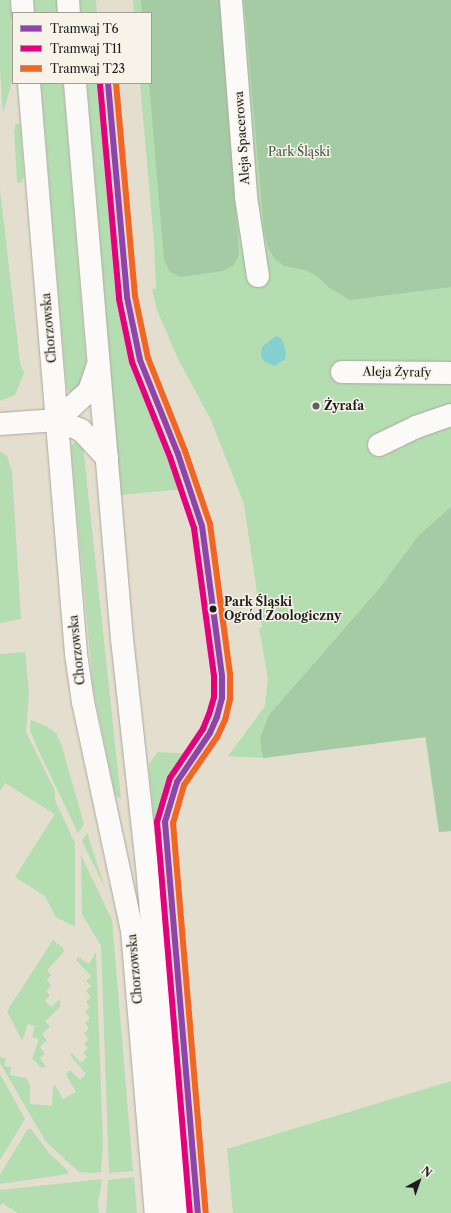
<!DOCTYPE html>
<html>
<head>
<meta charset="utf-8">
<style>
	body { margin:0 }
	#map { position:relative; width:451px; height:1213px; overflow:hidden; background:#e4dece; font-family:"Libre Caslon Text",serif }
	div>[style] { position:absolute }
	.green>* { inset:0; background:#b4ddb2 }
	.forest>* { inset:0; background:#a5cba5 }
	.water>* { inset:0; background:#84cfcf }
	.roads { filter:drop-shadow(0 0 1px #aca89e) drop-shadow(0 0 1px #aca89e) }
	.minor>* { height:22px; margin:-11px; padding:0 11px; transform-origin:11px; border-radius:11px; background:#fbfaf8 }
	.major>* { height:22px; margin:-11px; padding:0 11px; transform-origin:11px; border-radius:11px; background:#fbfaf8 }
	.tram-1>* { height:6px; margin:-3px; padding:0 3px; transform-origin:3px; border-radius:3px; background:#8e44ad }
	.tram-2>* { height:6px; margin:-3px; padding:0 3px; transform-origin:3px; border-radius:3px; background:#e5007d }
	.tram-3>* { height:6px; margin:-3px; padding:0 3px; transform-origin:3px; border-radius:3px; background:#f26522 }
	.dots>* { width:11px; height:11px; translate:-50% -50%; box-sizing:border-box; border:2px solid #f7f3e8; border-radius:50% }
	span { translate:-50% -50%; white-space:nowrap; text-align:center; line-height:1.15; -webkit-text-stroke:3px #f7f3e8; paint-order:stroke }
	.street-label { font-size:12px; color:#1c1c1c }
	.park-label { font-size:12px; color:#3e5642 }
	.poi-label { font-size:12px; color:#1c1c1c; font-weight:700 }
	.left { translate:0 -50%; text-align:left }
	.stop-label { font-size:12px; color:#1c1c1c; font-weight:700 }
	.legend { position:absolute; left:12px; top:12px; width:140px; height:72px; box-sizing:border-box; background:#f7f3e8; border:1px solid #9f9d96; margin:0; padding:5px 7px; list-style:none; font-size:12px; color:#1c1c1c }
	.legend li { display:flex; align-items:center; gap:8px; height:20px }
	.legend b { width:20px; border:1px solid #9f9d96 }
	.north { position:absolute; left:399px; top:1161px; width:40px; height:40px; -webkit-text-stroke:3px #f7f3e8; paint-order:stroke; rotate:40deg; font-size:11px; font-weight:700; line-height:16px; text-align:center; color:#1c1c1c }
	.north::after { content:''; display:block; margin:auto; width:14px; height:18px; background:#1c1c1c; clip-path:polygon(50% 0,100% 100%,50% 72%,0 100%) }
</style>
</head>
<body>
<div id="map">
	<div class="green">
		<div style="clip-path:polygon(0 0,10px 0,13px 39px,13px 78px,3px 113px,0 69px)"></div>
		<div style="clip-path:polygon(34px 0,57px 0,58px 13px,35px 13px)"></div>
		<div style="clip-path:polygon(80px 0,96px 0,97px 13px,81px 13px)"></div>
		<div style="clip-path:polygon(133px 0,451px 0,451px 831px,439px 832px,425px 737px,263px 758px,228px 756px,265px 706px,268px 679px,259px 628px,262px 627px,244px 504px,211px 420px,178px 359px,157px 310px,152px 289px,156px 288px,154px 243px,140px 83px,151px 83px,151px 13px,134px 13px)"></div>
		<div style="clip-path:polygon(41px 83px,63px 83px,86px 361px,83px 385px,71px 393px,67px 389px,65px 370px)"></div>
		<div style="clip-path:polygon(87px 83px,103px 83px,121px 299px,128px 337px,142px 387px,185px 489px,121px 495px)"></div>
		<div style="clip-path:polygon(20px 123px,24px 176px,21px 183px,17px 182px,14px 131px,16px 124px)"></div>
		<div style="clip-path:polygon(0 189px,20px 363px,24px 373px,15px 395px,0 401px)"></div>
		<div style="clip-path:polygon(76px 441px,83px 446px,121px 799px,115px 795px,93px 687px,71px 446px)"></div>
		<div style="clip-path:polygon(0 452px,7px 456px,12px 472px,21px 619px,0 623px)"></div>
		<div style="clip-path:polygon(25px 652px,29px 692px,26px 732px,55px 791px,55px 800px,75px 843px,75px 927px,56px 917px,45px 896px,15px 877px,55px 814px,5px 783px,0 791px,0 654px)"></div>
		<div style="clip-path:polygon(31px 720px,48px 727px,56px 733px,61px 744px,84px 824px,78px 833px,36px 745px,30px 730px)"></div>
		<div style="clip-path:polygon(158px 752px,190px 754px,170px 785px,164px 800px,160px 827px,183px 1086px,176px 1073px,149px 764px)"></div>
		<div style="clip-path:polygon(87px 833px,105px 888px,82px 841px)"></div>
		<div style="clip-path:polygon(81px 855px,112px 920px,133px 1171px,109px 1173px,101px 946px,82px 914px)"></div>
		<div style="clip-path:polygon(53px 940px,63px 948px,64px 952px,47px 970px,51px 975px,47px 980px,51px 986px,46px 991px,50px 995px,45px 1001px,51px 1007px,60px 999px,60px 1007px,45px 1021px,50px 1027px,42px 1034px,47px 1040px,40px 1047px,45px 1054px,40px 1058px,46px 1067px,42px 1068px,32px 1059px,39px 1039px,32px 1037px,35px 1026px,28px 1024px,22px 1041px,7px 1011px)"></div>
		<div style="clip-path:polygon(96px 952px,103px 1144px,101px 1172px,90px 1173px,79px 1172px,46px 1142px,0 1063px,0 1057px,6px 1059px,4px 1066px,11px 1067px,10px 1075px,26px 1078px,30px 1085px,30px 1104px,52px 1106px,53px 1087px,55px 1085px,63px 1099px,76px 1092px,66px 1074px,70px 1070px,80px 1080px,86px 1074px,70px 1055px,73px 1054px,81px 1063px,87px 1057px,83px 1053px,88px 1048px,84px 1044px,89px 1039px,84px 1033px,89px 1028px,85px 1023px,90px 1018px,85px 1012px,90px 1007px,86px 1002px,91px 997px,86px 991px,91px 986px,86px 981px,91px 976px,76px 960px,78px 957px,89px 964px)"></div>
		<div style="clip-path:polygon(0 1074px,25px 1119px,0 1160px)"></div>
		<div style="clip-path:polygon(451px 1081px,451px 1213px,233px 1213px,227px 1149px)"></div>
		<div style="clip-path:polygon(31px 1129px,49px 1153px,68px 1171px,68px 1174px,0 1184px,0 1175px,27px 1130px)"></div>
		<div style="clip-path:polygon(134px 1177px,137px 1213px,106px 1213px,108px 1180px)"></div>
		<div style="clip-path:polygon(102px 1179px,98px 1203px,99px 1213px,18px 1213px,2px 1203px,0 1206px,0 1190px)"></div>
	</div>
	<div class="forest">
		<div style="clip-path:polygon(141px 0,221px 0,239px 254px,234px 265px,223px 271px,181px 277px,170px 272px,164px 260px,149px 83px,151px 13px,142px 13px)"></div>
		<div style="clip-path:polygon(244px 0,451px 0,451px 287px,350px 300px,331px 289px,315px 275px,305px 270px,284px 266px,275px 259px,268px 248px,264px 230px)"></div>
		<div style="clip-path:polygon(451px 507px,451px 831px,439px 832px,426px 737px,263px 758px,260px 738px,269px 715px,378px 590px,419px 535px)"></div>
	</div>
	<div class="water">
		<div style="clip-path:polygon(276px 336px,282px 339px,286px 352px,285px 359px,274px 366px,264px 361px,261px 355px,262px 347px)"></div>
	</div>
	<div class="roads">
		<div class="minor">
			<div style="left:231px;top:0;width:198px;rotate:85.6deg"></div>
			<div style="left:246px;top:197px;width:80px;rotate:81.4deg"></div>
			<div style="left:342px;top:372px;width:109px;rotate:0.5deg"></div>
			<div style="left:0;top:424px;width:57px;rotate:-4deg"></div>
			<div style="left:379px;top:445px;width:41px;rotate:-25.9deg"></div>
			<div style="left:416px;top:427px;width:37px;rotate:-19deg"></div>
		</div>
		<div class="major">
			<div style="left:22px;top:0;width:13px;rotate:86deg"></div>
			<div style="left:68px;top:0;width:13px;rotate:86deg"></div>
			<div style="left:29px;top:83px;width:573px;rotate:85.29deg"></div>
			<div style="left:76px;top:654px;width:49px;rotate:81.7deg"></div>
			<div style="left:83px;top:702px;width:233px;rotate:77.9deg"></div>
			<div style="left:132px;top:930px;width:284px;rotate:85.2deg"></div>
			<div style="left:75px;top:83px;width:558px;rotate:85.17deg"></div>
			<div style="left:122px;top:639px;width:227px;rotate:83.7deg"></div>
			<div style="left:147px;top:865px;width:349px;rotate:85.1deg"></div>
			<div style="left:57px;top:420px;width:43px;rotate:-42.2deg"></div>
			<div style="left:89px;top:391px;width:24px;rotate:-71deg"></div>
			<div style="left:57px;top:420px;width:26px;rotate:23deg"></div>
			<div style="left:81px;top:430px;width:38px;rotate:47deg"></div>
		</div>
	</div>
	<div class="tram-1">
		<div style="left:108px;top:83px;width:215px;rotate:84.9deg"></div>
		<div style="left:127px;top:297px;width:64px;rotate:78.3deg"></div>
		<div style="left:140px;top:360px;width:101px;rotate:68deg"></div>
		<div style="left:178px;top:454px;width:76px;rotate:71.6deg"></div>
		<div style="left:202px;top:526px;width:150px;rotate:82.4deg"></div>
		<div style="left:222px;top:675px;width:23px;rotate:90deg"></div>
		<div style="left:222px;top:698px;width:20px;rotate:105deg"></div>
		<div style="left:217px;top:717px;width:17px;rotate:114deg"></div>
		<div style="left:210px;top:733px;width:59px;rotate:124deg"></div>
		<div style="left:177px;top:782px;width:42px;rotate:106.7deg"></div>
		<div style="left:165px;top:822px;width:392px;rotate:85.2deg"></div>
	</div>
	<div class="tram-2">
		<div style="left:100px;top:84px;width:216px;rotate:84.9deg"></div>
		<div style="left:119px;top:299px;width:64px;rotate:78.3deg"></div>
		<div style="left:132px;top:362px;width:102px;rotate:68.2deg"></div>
		<div style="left:170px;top:457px;width:75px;rotate:71.3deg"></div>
		<div style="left:194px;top:528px;width:149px;rotate:82.3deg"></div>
		<div style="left:214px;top:676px;width:21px;rotate:90deg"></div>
		<div style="left:214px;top:697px;width:18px;rotate:106deg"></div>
		<div style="left:209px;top:714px;width:16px;rotate:112deg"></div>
		<div style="left:203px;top:729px;width:59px;rotate:124deg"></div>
		<div style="left:170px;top:778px;width:46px;rotate:106.5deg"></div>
		<div style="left:157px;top:822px;width:392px;rotate:85.2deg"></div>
	</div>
	<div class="tram-3">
		<div style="left:116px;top:83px;width:214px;rotate:84.9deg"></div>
		<div style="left:135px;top:296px;width:63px;rotate:78.2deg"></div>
		<div style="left:148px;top:358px;width:100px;rotate:68.3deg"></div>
		<div style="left:185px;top:451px;width:77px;rotate:71.1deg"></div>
		<div style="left:210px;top:524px;width:151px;rotate:82.4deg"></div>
		<div style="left:230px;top:674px;width:25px;rotate:90deg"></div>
		<div style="left:230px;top:699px;width:22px;rotate:103deg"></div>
		<div style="left:225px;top:720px;width:19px;rotate:115deg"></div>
		<div style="left:217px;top:737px;width:58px;rotate:124.5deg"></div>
		<div style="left:184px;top:785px;width:40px;rotate:106deg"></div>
		<div style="left:173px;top:823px;width:390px;rotate:85.2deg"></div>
	</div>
	<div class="dots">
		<div style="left:316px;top:406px;background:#62605a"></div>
		<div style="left:213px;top:609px;background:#1c1c1c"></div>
	</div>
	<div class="street-label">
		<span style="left:242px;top:138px;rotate:-94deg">Aleja Spacerowa</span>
		<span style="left:49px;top:328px;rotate:-95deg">Chorzowska</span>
		<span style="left:397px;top:372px;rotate:1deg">Aleja Żyrafy</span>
		<span style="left:77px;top:650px;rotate:-96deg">Chorzowska</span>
		<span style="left:135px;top:969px;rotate:-95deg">Chorzowska</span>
	</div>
	<div class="park-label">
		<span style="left:299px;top:152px">Park Śląski</span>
	</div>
	<div class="poi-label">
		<span class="left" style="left:324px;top:406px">Żyrafa</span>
	</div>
	<div class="stop-label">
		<span class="left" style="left:224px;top:609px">Park Śląski<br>Ogród Zoologiczny</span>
	</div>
	<ul class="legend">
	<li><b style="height:5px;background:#8e44ad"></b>Tramwaj T6</li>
	<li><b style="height:5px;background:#e5007d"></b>Tramwaj T11</li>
	<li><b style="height:5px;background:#f26522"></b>Tramwaj T23</li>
	</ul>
	<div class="north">N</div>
</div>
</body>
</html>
